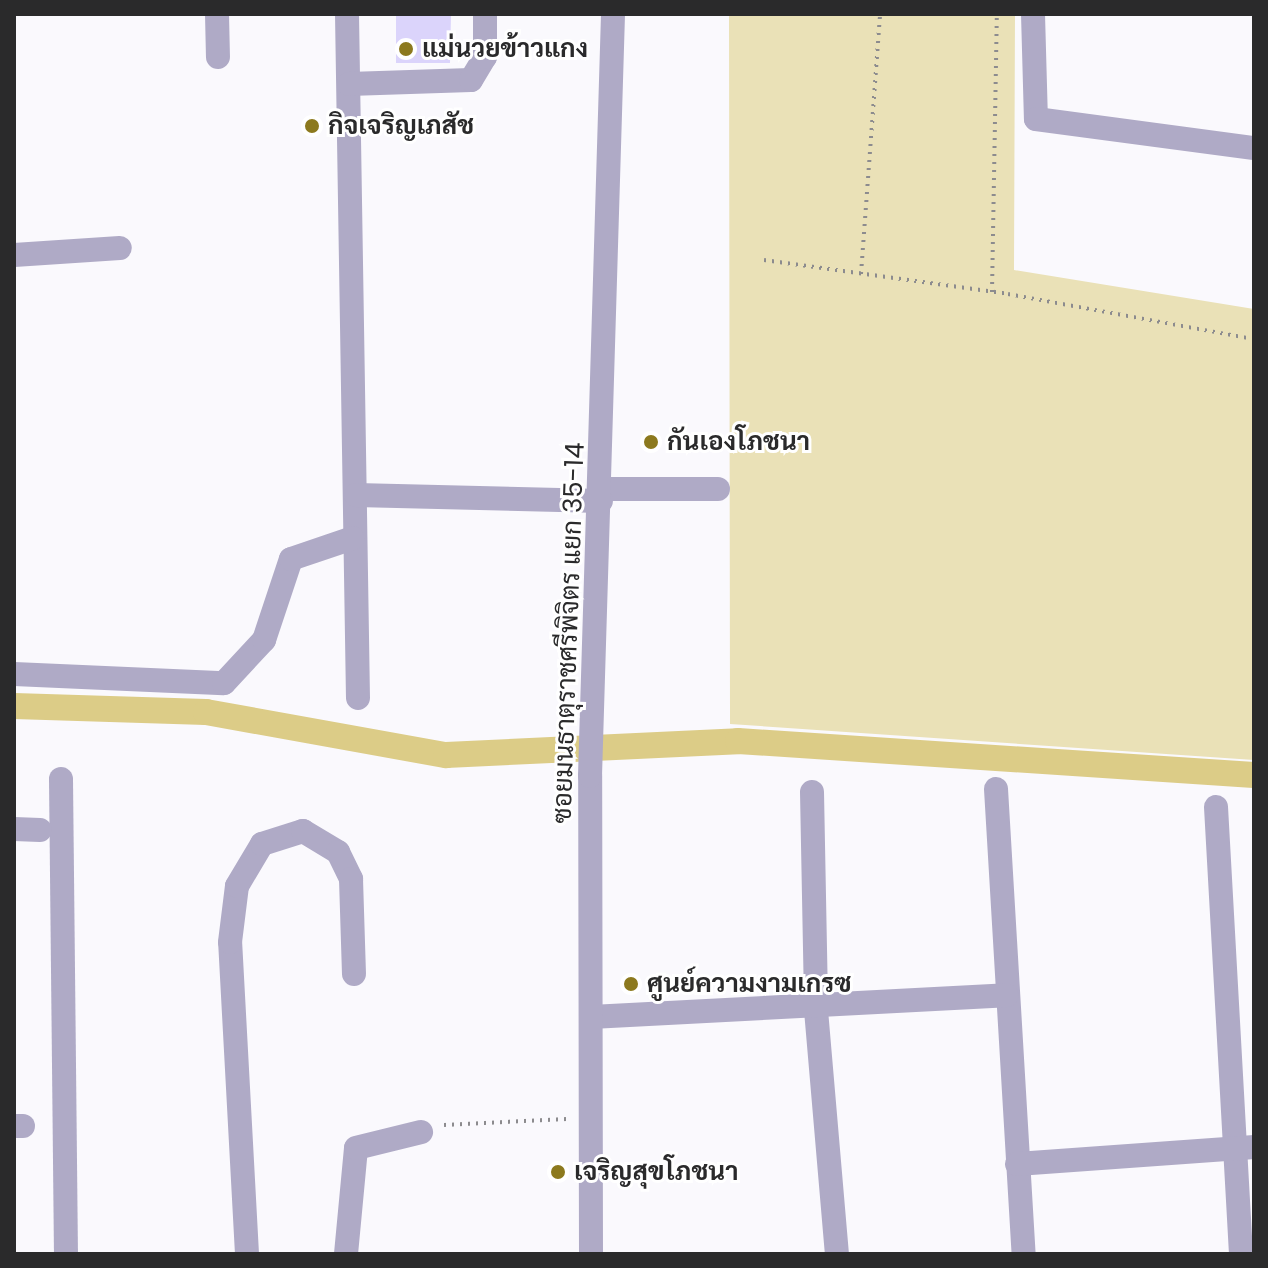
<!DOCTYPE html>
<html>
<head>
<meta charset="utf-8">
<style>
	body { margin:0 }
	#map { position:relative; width:1268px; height:1268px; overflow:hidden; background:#faf9fd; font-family:Poppins,Sarabun,sans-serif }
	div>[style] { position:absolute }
	.green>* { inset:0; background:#eae1b7 }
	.canal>* { height:26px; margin:-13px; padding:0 13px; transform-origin:13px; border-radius:13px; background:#dccc87 }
	.building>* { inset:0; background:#dbd4fb }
	.path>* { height:4px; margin-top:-2px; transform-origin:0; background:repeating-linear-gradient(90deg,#8c8b8e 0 2px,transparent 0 8px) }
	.minor>* { height:24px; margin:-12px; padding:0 12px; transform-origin:12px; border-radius:12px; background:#afaac6 }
	.dots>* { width:22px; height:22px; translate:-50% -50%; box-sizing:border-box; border:4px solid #fff; border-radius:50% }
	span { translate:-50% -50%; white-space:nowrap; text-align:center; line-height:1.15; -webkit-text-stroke:6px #fff; paint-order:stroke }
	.poi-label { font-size:26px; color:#2a2a2b; font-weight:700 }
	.left { translate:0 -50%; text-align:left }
	.street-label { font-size:26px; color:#2a2a2b }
	.frame { position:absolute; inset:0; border:16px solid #2a2a2b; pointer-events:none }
</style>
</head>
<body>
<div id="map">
	<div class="green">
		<div style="clip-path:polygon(729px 14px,1015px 14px,1014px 270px,1254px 309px,1254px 760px,730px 724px)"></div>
	</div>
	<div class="canal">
		<div style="left:14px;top:706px;width:192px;rotate:1.8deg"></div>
		<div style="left:206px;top:712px;width:244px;rotate:10.2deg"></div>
		<div style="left:446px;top:755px;width:292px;rotate:-2.7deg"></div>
		<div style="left:738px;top:741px;width:517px;rotate:3.77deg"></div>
	</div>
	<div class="building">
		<div style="clip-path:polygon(396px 14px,451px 14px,450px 63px,396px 63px)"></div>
	</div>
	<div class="path">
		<div style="left:764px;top:260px;width:246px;rotate:7.9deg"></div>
		<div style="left:1008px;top:294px;width:250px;rotate:10.4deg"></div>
		<div style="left:861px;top:274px;width:261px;rotate:-85.8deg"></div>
		<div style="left:992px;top:292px;width:278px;rotate:-89deg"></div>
		<div style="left:444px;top:1125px;width:123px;rotate:-2.8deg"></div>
	</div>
	<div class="minor">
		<div style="left:217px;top:14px;width:43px;rotate:88.7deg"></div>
		<div style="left:347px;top:14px;width:684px;rotate:89.08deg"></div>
		<div style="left:1033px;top:14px;width:105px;rotate:88.4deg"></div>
		<div style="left:1036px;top:119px;width:220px;rotate:7.6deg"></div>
		<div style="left:349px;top:84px;width:122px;rotate:-1.9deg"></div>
		<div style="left:471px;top:80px;width:27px;rotate:-59deg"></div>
		<div style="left:485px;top:57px;width:43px;rotate:-90deg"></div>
		<div style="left:14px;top:255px;width:106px;rotate:-3.8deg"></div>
		<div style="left:601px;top:489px;width:117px"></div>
		<div style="left:356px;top:495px;width:245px;rotate:1.4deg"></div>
		<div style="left:14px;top:674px;width:210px;rotate:2.5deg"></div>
		<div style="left:224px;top:683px;width:59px;rotate:-47.1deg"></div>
		<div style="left:264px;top:640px;width:85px;rotate:-71.6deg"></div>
		<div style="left:291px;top:559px;width:65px;rotate:-18.7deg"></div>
		<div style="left:61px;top:779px;width:475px;rotate:89.4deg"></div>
		<div style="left:996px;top:789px;width:466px;rotate:86.6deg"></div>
		<div style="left:812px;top:792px;width:218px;rotate:88.9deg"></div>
		<div style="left:816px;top:1010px;width:245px;rotate:85.1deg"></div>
		<div style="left:1216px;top:807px;width:448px;rotate:86.8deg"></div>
		<div style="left:14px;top:829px;width:26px;rotate:2deg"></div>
		<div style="left:591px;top:1017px;width:416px;rotate:-3deg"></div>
		<div style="left:14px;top:1126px;width:9px"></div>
		<div style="left:1017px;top:1164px;width:238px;rotate:-4.1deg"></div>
		<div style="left:247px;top:1254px;width:312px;rotate:-93.1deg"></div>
		<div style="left:230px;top:942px;width:56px;rotate:-82.9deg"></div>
		<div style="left:237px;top:886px;width:49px;rotate:-59.2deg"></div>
		<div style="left:262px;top:844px;width:43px;rotate:-17.6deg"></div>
		<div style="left:303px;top:831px;width:41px;rotate:31deg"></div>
		<div style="left:338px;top:852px;width:30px;rotate:64deg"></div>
		<div style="left:351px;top:879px;width:95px;rotate:88.2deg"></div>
		<div style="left:346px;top:1254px;width:106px;rotate:-84.6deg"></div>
		<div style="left:356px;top:1148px;width:67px;rotate:-13.8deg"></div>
		<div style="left:591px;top:1254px;width:478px;rotate:-90.1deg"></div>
		<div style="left:590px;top:776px;width:762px;rotate:-88.27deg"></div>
	</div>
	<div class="dots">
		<div style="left:406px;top:49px;background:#8c791e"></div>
		<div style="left:312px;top:126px;background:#8c791e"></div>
		<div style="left:651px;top:442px;background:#8c791e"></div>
		<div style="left:631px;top:984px;background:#8c791e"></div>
		<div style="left:558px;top:1172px;background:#8c791e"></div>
	</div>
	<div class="poi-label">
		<span class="left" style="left:422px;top:49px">แม่นวยข้าวแกง</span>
		<span class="left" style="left:328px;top:126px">กิจเจริญเภสัช</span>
		<span class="left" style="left:667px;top:442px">กันเองโภชนา</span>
		<span class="left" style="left:647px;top:984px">ศูนย์ความงามเกรซ</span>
		<span class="left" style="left:574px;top:1172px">เจริญสุขโภชนา</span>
	</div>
	<div class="street-label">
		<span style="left:569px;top:633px;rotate:-88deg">ซอยมนธาตุราชศรีพิจิตร แยก 35-14</span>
	</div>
	<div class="frame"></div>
</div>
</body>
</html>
